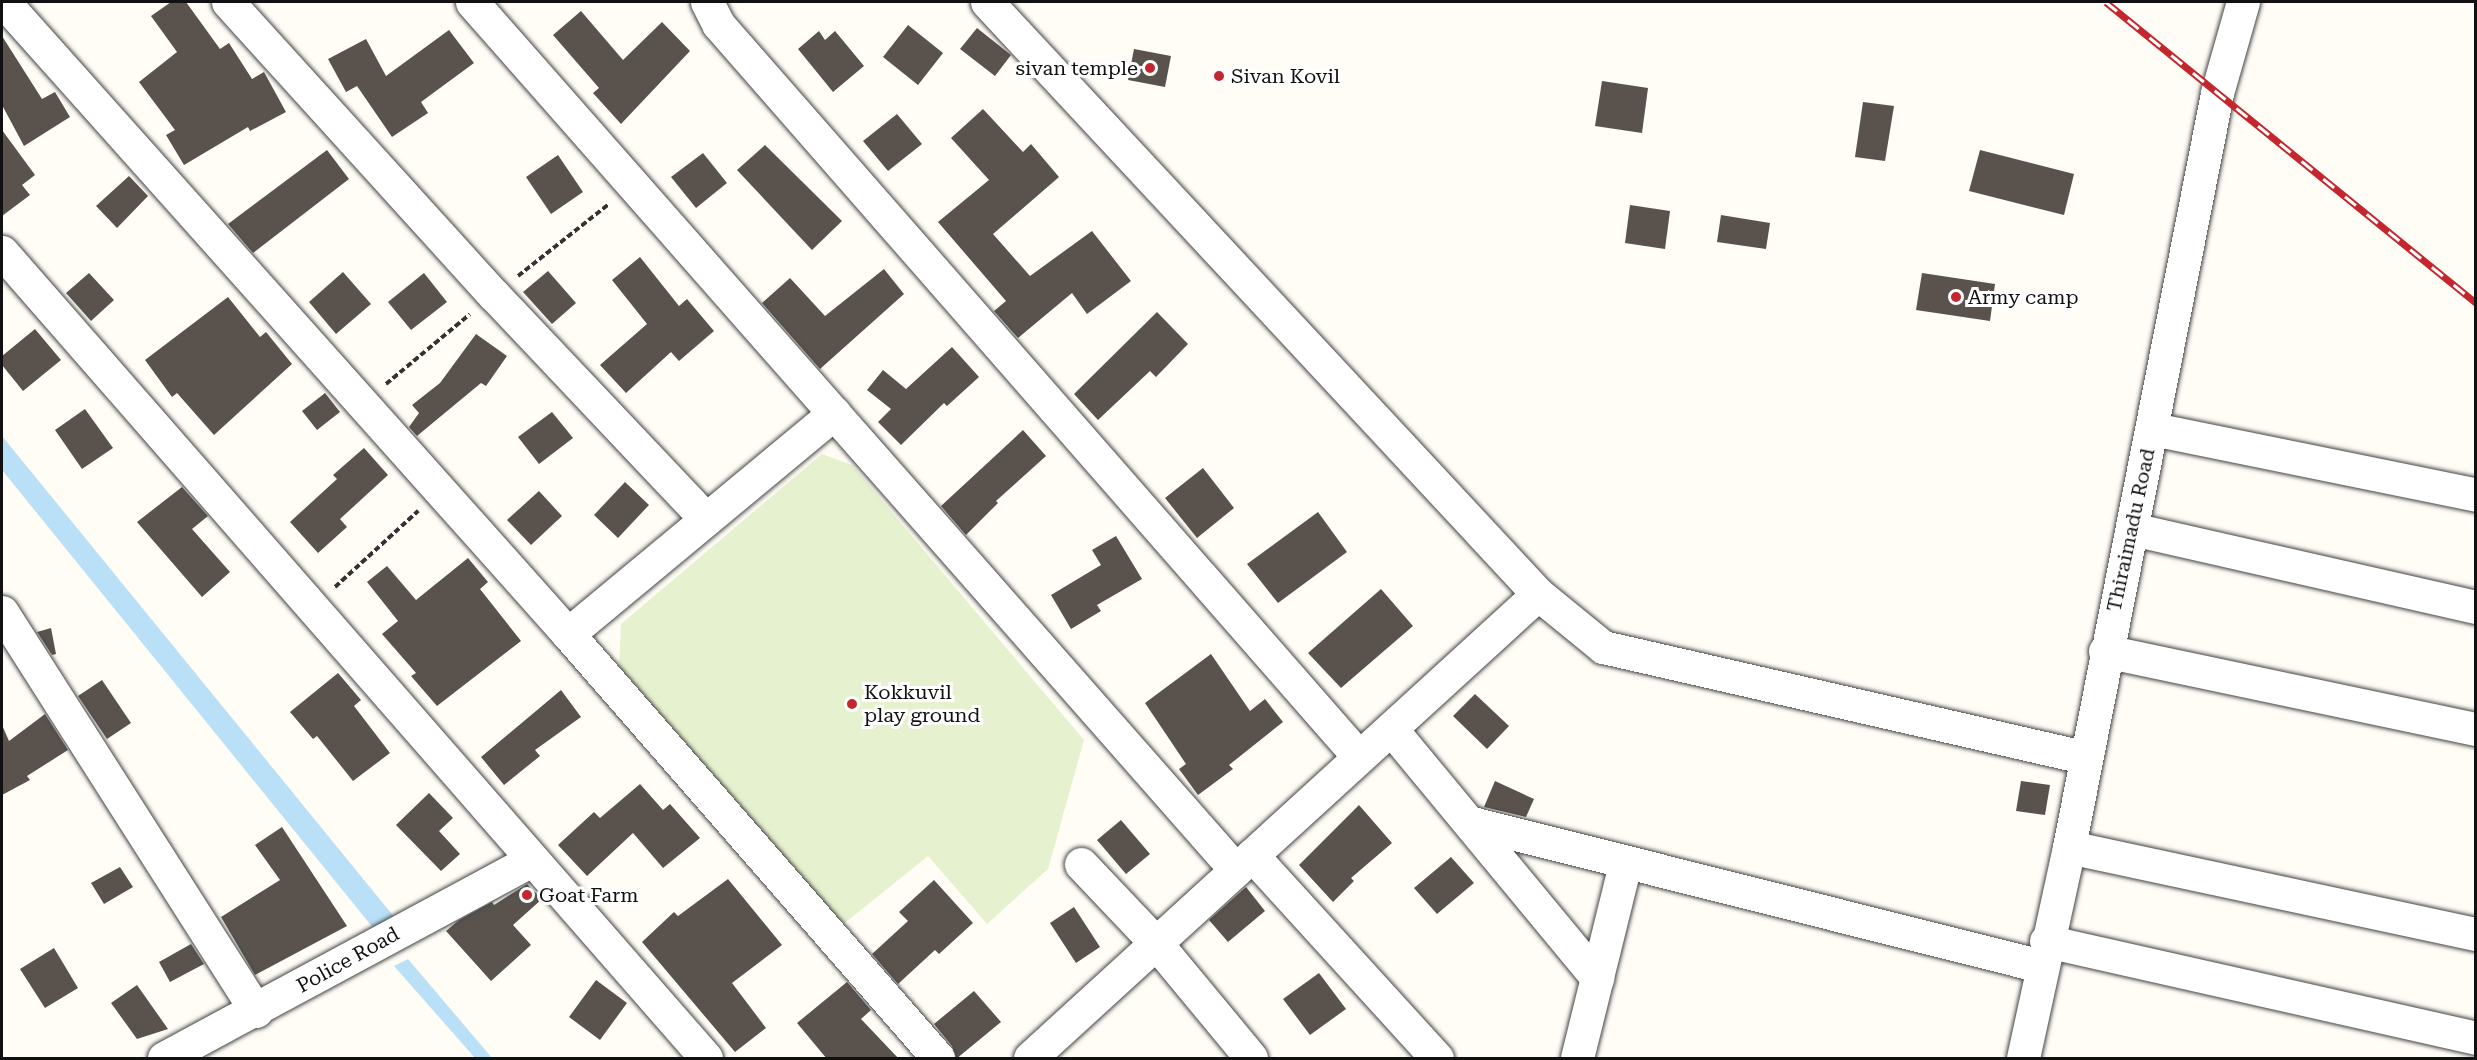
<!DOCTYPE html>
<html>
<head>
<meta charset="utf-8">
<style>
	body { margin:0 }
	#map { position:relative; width:2477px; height:1060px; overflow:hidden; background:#fffdf5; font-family:"Roboto Serif",serif }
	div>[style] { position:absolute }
	.pitch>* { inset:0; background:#e6f2cf }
	.water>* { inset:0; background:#b9e0f7 }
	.building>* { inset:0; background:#5a524d }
	.path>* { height:4px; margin-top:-2px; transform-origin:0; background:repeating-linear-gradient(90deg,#333 0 6px,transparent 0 9px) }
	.roads { filter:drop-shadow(0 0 2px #444) drop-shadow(0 0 2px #444) }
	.minor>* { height:33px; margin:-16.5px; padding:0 16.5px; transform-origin:16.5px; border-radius:16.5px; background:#fff }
	.rail>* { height:7px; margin-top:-3.5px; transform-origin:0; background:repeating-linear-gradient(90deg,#fff 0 14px,#c4262e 0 28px); box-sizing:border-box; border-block:2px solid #c4262e }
	.dots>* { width:16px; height:16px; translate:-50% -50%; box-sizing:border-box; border:3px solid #fff; border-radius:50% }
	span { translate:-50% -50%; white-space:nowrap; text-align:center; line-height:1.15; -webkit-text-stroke:6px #fff; paint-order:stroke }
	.poi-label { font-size:20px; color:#111 }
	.right { translate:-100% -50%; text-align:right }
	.left { translate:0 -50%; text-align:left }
	.street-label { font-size:20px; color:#111 }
	.frame { position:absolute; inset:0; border:3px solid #111; pointer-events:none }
</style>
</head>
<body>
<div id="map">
	<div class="pitch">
		<div style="clip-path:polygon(822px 454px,852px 465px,1084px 740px,1048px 869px,987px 924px,928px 856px,841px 926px,619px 667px,621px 624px)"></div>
	</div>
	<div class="water">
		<div style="clip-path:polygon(2px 436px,395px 918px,374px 929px,2px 470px)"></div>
		<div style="clip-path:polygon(408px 959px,492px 1058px,475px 1058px,394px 966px)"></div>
	</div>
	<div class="building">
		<div style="clip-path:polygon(171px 2px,186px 2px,220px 49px,229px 43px,252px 79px,264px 72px,286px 112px,250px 131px,248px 127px,184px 165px,166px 135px,175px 130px,139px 82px,177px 52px,151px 16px)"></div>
		<div style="clip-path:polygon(581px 11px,623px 60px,662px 22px,690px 51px,621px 124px,593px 93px,599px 88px,553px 35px)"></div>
		<div style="clip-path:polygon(908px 25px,943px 53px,918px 85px,883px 57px)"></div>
		<div style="clip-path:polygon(977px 28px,1011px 55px,995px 76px,960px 49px)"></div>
		<div style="clip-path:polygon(449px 30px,474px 63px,421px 102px,428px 113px,392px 137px,357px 86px,346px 92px,328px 59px,366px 39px,386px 76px)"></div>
		<div style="clip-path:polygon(819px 31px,825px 40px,835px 31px,864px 66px,833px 92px,798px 49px)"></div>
		<div style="clip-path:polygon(2px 36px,42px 99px,55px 92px,70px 117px,24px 146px,2px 105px)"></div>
		<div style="clip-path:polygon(1134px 49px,1171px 56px,1165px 87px,1128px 80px)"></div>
		<div style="clip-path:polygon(1602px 81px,1648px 88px,1642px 133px,1595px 126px)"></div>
		<div style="clip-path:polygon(1863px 102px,1894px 106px,1885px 161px,1855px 157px)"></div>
		<div style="clip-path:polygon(983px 109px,1023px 152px,1031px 144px,1059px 177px,993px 234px,1030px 276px,1092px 231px,1131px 281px,1087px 314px,1072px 293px,1018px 338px,994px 311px,1006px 301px,938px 222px,989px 180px,951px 138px)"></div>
		<div style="clip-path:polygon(897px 114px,922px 144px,888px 171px,863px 141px)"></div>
		<div style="clip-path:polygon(2px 130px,35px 175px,22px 185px,30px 195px,2px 216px)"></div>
		<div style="clip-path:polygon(765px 145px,842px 221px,812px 250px,737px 170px)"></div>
		<div style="clip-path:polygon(327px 150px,349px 179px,253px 253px,228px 224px)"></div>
		<div style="clip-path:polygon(1980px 150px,2074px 174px,2064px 215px,1969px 191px)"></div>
		<div style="clip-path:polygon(703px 153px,727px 183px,696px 208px,671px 177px)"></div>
		<div style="clip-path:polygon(558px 155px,583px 192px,551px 214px,526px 177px)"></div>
		<div style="clip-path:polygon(129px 176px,148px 196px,117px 228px,96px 206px)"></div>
		<div style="clip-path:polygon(1630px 205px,1670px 211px,1665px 249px,1625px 243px)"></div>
		<div style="clip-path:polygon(1721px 215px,1770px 223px,1766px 249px,1717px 242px)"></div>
		<div style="clip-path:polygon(640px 257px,679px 306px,687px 299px,714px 331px,679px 361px,671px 352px,626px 393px,600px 365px,647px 324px,612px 280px)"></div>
		<div style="clip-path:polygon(884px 269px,904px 294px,820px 369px,762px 303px,790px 278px,825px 316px)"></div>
		<div style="clip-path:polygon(548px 271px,576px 303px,552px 324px,523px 292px)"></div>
		<div style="clip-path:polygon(343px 272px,371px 304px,336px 334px,309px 302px)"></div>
		<div style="clip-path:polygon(89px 273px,114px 300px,91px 321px,66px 293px)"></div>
		<div style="clip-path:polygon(424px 273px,447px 302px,411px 330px,388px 302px)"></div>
		<div style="clip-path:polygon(1922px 273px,1995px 284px,1990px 321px,1916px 310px)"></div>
		<div style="clip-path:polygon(228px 297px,260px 337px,266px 332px,292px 364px,214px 435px,177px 393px,172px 397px,145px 360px)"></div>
		<div style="clip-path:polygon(1157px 312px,1188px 344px,1156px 377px,1150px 371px,1098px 420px,1074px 394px)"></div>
		<div style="clip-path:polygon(35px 329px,61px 360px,23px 391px,2px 365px,2px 356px)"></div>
		<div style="clip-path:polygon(476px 334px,507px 356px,486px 386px,481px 383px,417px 436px,409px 427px,419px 413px,412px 405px,440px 383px)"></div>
		<div style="clip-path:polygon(952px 347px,979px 377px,947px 406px,944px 403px,901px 445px,878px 422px,891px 409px,867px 390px,883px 370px,906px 389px)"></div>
		<div style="clip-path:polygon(325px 393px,340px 412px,317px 430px,302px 411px)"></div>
		<div style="clip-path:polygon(85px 409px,113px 448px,82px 469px,55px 430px)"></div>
		<div style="clip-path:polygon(552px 412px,573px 438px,539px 464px,518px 437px)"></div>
		<div style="clip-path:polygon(1023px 430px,1046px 456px,996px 501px,998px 503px,966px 535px,941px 506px)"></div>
		<div style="clip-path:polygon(364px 448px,388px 475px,340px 519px,347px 527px,318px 553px,290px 522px,337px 479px,333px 475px)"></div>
		<div style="clip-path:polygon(1203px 468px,1234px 508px,1197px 538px,1165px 498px)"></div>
		<div style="clip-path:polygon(625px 482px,649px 505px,618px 538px,594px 515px)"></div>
		<div style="clip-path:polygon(182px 487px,208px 516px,192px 529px,230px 572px,202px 597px,137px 522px)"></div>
		<div style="clip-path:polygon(539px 491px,562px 516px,531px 545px,507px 520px)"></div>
		<div style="clip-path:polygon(1318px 512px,1347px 552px,1278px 603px,1247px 564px)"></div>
		<div style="clip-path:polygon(1116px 536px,1142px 579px,1097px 605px,1101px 611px,1071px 629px,1051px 595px,1101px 565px,1092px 550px)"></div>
		<div style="clip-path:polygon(468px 558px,488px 582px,480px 589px,521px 641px,437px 706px,411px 676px,416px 673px,382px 634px,398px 621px,367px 582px,387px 566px,416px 600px)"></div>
		<div style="clip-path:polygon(1381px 589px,1413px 626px,1341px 688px,1308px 653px)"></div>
		<div style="clip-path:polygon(51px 628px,56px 654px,52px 655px,37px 632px)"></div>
		<div style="clip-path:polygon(1211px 654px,1250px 711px,1265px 699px,1283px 722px,1229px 765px,1233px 769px,1198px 795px,1179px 769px,1186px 764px,1145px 703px)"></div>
		<div style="clip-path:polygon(338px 673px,361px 700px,354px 706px,390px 753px,353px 781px,317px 736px,313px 739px,290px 712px)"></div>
		<div style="clip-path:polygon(102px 680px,131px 723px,107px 739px,78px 696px)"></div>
		<div style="clip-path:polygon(561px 690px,581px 717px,535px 750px,540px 756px,504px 785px,481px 757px)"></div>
		<div style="clip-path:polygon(1475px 694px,1509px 726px,1487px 749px,1453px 716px)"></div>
		<div style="clip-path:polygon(45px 714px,68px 750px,27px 776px,30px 780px,2px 795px,2px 725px,9px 741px)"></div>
		<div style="clip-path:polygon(1495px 781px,1534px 799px,1526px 817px,1484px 807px)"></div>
		<div style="clip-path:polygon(2021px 781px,2050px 785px,2045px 815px,2016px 811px)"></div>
		<div style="clip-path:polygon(640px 784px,663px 810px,670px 804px,700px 838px,663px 868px,633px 833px,587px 876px,558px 845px,594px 812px,600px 818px)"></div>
		<div style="clip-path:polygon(429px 793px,453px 818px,439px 831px,460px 854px,441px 871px,396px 825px)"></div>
		<div style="clip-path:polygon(1359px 805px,1392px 843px,1351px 878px,1354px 881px,1333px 902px,1299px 865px)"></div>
		<div style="clip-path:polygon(1121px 820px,1150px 854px,1126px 874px,1097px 840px)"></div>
		<div style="clip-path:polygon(282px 827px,347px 926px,255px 975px,221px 917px,280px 880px,255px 845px)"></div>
		<div style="clip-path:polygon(1451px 857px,1474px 883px,1437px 914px,1414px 888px)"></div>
		<div style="clip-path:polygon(120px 867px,133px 887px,104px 904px,91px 883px)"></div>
		<div style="clip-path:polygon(728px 879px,782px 945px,732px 983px,766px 1028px,735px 1052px,642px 942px,674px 912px,678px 916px)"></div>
		<div style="clip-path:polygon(934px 880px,973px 923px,939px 954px,935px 950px,898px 984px,872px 954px,908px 921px,899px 912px)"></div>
		<div style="clip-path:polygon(527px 884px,542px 899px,513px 925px,531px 945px,491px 981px,446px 931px,459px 920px,492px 902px,494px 905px)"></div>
		<div style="clip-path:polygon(1246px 887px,1265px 911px,1228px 942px,1209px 920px)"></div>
		<div style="clip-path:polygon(1074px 907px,1100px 947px,1076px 963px,1050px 923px)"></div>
		<div style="clip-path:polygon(191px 944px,204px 964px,170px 982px,159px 962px)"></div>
		<div style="clip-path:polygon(54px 948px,78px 988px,45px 1008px,20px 969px)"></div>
		<div style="clip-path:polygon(1319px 973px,1346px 1009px,1310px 1035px,1283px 999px)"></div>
		<div style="clip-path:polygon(596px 980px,627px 1003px,600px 1040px,569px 1017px)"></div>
		<div style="clip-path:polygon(847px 982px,871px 1010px,861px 1019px,899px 1059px,827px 1059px,797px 1023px)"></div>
		<div style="clip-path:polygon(137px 985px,168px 1029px,137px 1039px,111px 1003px)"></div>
		<div style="clip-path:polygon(974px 991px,1001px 1022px,956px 1059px,952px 1046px,934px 1024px)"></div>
	</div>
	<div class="path">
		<div style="left:518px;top:276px;width:116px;rotate:-38.4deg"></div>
		<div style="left:386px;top:384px;width:109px;rotate:-39.8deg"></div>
		<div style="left:335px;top:587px;width:113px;rotate:-42.5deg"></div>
	</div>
	<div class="roads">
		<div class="minor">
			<div style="left:4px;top:2px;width:847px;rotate:48.25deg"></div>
			<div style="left:568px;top:634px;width:563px;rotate:48.89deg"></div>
			<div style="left:228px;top:2px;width:396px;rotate:47.8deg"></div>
			<div style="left:494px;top:295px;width:308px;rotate:46.6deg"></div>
			<div style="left:472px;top:2px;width:1156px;rotate:48.65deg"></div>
			<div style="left:707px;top:2px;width:25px;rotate:63deg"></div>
			<div style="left:718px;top:24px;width:974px;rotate:48.83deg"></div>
			<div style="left:987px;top:2px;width:809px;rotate:47.05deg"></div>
			<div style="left:1538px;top:594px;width:84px;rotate:39.2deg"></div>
			<div style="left:1603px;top:647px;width:496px;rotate:12.9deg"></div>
			<div style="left:2px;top:252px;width:1070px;rotate:48.86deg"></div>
			<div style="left:2153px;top:429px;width:330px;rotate:11.5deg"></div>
			<div style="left:2132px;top:529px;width:353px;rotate:12.8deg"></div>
			<div style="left:2px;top:612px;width:473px;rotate:57.5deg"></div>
			<div style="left:568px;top:634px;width:346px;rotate:-39.7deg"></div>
			<div style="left:2105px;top:651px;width:379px;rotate:11.9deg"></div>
			<div style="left:1392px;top:730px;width:322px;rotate:50.4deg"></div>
			<div style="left:1472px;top:823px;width:587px;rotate:14.11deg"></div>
			<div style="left:2069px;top:847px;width:416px;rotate:12.1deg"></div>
			<div style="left:1252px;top:855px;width:275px;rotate:47.7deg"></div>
			<div style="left:1081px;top:864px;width:109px;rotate:46.5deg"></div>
			<div style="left:1156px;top:943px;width:149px;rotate:50.4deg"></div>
			<div style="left:2046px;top:941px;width:441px;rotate:12.7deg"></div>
			<div style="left:164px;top:1058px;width:417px;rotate:-28.3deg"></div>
			<div style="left:1030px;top:1058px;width:688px;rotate:-42.41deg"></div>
			<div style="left:1577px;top:1058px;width:200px;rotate:-76.1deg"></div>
			<div style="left:2023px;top:1058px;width:216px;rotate:-77.7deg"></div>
			<div style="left:2069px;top:847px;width:768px;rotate:-78.89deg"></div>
			<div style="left:2217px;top:93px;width:95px;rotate:-74.1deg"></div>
		</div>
	</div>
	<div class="rail">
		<div style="left:2106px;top:2px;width:477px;rotate:39.1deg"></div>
	</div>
	<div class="dots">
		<div style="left:1150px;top:68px;background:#c4262e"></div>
		<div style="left:1219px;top:76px;background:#c4262e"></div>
		<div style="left:1956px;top:297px;background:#c4262e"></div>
		<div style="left:852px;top:704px;background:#c4262e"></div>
		<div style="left:527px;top:895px;background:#c4262e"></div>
	</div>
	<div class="poi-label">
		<span class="right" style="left:1138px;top:68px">sivan temple</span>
		<span class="left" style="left:1231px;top:76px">Sivan Kovil</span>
		<span class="left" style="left:1968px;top:297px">Army camp</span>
		<span class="left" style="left:864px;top:704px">Kokkuvil<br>play ground</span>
		<span class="left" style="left:539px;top:895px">Goat Farm</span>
	</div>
	<div class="street-label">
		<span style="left:2131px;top:530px;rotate:-78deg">Thiraimadu Road</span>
		<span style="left:348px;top:960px;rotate:-29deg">Police Road</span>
	</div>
	<div class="frame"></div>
</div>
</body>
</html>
